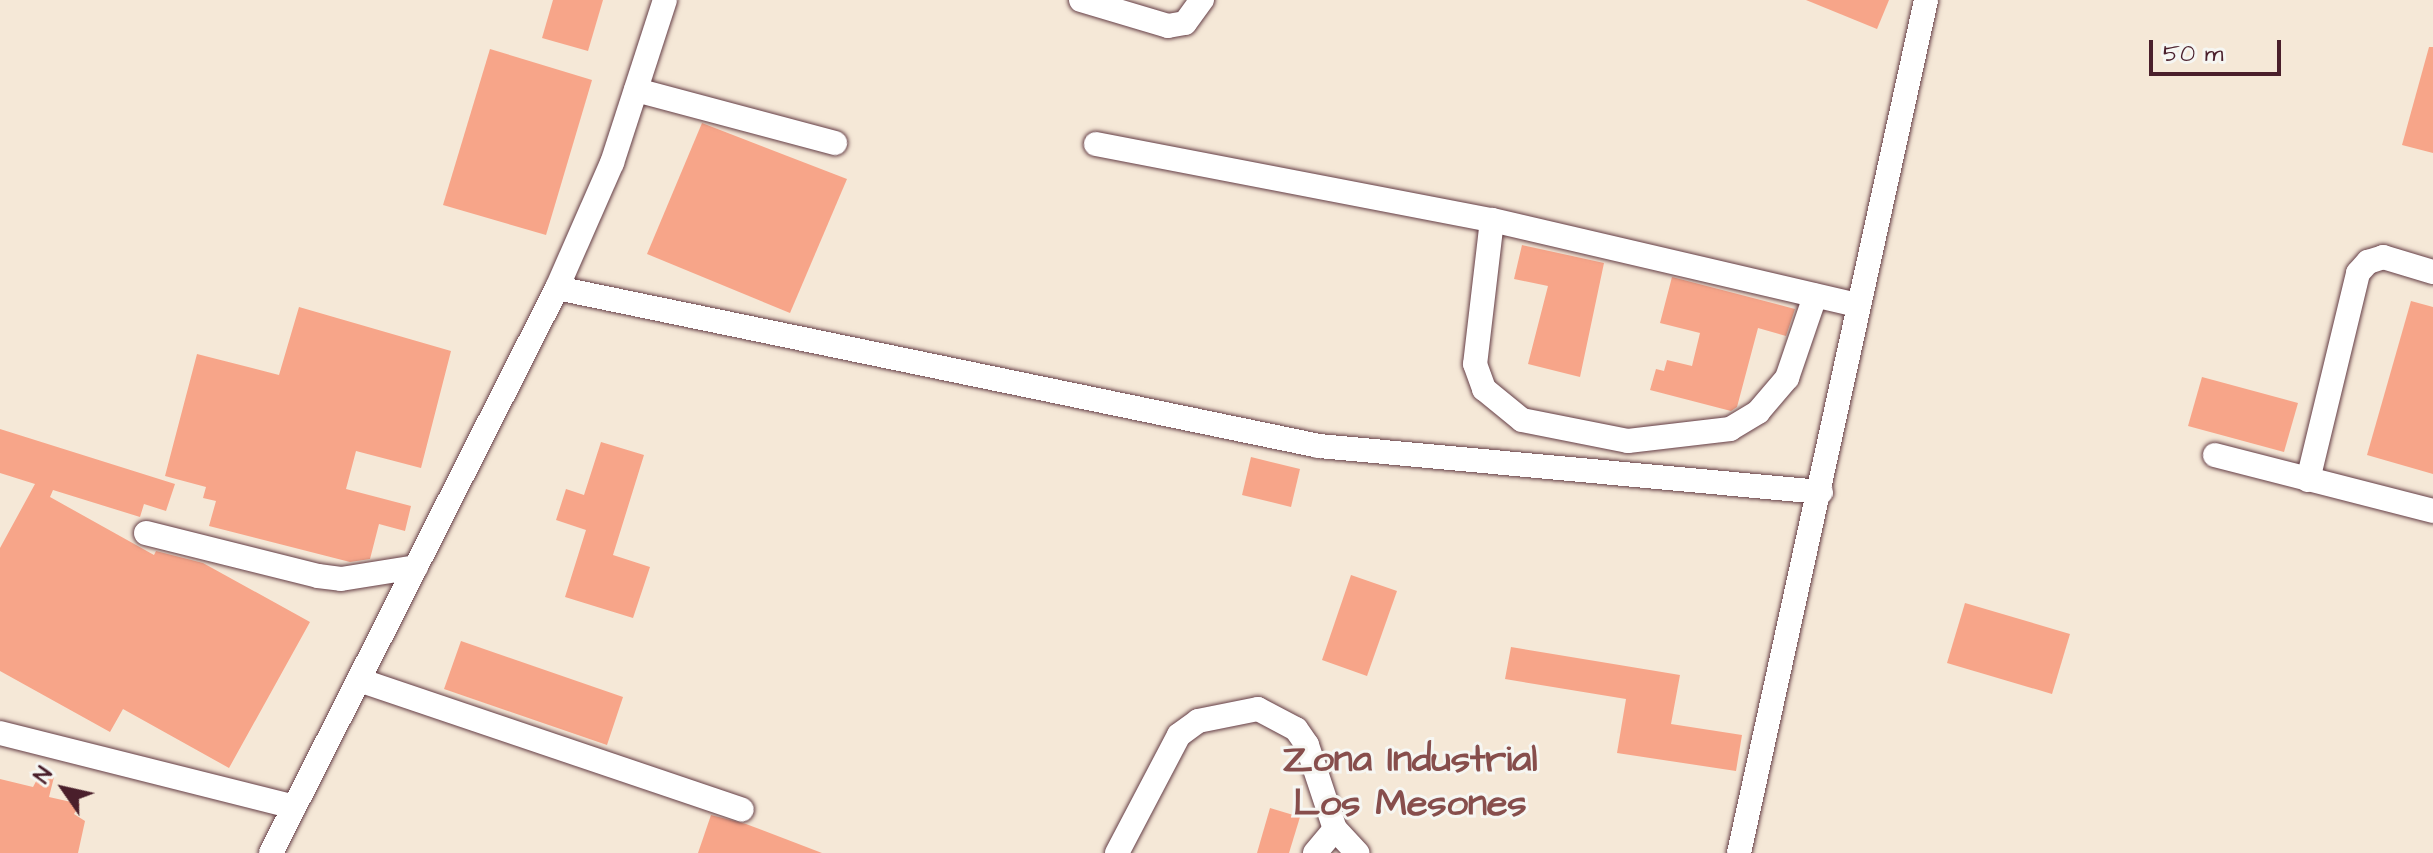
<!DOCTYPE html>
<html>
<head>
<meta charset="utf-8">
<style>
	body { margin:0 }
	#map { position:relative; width:2433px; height:853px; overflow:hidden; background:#f5e8d7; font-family:"Architects Daughter",sans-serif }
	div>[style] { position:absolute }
	.building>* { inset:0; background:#f7a589 }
	.roads { filter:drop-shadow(0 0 2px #643d45) drop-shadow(0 0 2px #643d45) }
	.minor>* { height:24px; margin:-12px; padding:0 12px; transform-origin:12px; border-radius:12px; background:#fff }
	span { translate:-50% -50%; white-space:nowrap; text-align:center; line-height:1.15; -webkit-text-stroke:6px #f6f6f2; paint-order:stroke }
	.district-label { font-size:38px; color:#874e4c; font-weight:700 }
	.north { position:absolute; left:24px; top:749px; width:80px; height:80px; -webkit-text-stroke:6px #f6f6f2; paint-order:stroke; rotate:304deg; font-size:22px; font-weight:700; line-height:32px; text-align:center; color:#4a1f2b }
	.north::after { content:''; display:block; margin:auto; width:28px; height:36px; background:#4a1f2b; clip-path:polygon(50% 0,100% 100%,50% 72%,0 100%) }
	.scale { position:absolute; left:2149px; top:40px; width:132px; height:36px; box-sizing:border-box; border:4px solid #4a1f2b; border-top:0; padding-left:10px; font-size:24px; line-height:28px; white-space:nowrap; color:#4a1f2b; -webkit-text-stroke:6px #f6f6f2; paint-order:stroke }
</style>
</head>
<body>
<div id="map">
	<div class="building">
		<div style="clip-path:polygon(553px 0,603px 0,588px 51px,542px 38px)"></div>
		<div style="clip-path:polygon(1806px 0,1889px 0,1877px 29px)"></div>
		<div style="clip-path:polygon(2429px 47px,2433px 47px,2433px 153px,2402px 145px)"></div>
		<div style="clip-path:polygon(490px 49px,592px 80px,546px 235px,443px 205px)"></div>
		<div style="clip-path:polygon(702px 123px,847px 179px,790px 313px,647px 254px)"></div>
		<div style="clip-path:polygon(1522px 245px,1604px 263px,1580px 377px,1528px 364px,1548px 286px,1514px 279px)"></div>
		<div style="clip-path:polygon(1672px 277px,1795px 309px,1786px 336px,1758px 328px,1737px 407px,1731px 411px,1650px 390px,1656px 369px,1664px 371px,1667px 360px,1692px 366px,1700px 333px,1660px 323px)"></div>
		<div style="clip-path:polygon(2411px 301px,2433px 307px,2433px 474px,2367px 455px)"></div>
		<div style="clip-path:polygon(299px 307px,451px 351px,421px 468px,356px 451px,346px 489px,411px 506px,405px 531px,379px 524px,370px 559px,350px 562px,209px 526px,216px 501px,203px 498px,206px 487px,165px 476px,197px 354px,279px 375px)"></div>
		<div style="clip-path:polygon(2202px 377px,2298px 403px,2284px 452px,2188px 426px)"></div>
		<div style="clip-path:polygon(0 429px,175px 484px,166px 511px,144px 504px,140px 517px,53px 490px,50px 497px,154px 555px,156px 551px,203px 563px,310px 622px,229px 768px,123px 709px,110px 732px,0 671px,0 548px,35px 484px,0 473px)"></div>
		<div style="clip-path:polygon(601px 442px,644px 455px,613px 555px,650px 567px,633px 618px,565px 597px,586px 530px,556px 520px,566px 489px,584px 495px)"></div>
		<div style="clip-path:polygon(1251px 457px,1300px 469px,1291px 507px,1242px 495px)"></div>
		<div style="clip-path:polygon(1351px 575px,1397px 591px,1367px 676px,1322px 660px)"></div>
		<div style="clip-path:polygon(1965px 603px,2070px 634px,2052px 694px,1947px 663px)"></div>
		<div style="clip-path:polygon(461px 641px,623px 697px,607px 745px,444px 689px)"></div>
		<div style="clip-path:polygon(1511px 647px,1680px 675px,1671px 724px,1742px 735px,1736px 771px,1617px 753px,1626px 699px,1505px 679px)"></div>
		<div style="clip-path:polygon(40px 774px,54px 777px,49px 797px,80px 804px,74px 814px,85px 821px,78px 853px,0 853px,0 779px,33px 787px)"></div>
		<div style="clip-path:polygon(1270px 808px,1300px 817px,1289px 853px,1257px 853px)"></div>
		<div style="clip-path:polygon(711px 815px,746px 824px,822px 853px,698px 853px)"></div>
	</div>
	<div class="roads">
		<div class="minor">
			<div style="left:1081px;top:0;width:91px;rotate:16.6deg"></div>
			<div style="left:1168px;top:26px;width:17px;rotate:-10deg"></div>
			<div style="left:1185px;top:23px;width:29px;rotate:-54deg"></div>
			<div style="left:636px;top:90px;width:206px;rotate:14.9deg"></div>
			<div style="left:1096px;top:144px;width:403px;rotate:10.9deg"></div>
			<div style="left:1492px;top:220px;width:376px;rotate:13.1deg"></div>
			<div style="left:1492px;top:220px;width:145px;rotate:96.7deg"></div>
			<div style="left:1475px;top:364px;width:27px;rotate:70deg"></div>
			<div style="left:1484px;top:389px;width:49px;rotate:39.2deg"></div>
			<div style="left:1522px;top:420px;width:108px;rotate:11.2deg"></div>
			<div style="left:1628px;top:441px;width:103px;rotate:-6.7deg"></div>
			<div style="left:1730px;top:429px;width:33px;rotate:-31deg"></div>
			<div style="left:1758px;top:412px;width:45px;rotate:-49.5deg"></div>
			<div style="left:1787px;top:378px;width:87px;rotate:-71.1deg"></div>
			<div style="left:557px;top:288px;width:778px;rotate:11.71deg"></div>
			<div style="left:1319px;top:446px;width:504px;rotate:5.24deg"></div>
			<div style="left:2215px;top:455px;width:225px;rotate:14.4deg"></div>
			<div style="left:2308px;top:480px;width:213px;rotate:-76.4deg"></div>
			<div style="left:2358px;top:273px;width:15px;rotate:-48deg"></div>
			<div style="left:2368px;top:262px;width:16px;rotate:-18deg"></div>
			<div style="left:2383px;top:257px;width:52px;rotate:16.7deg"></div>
			<div style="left:146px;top:533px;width:177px;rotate:14deg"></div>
			<div style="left:318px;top:576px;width:23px;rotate:7deg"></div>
			<div style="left:341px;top:579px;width:76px;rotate:-9.1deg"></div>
			<div style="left:359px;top:680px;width:404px;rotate:18.7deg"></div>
			<div style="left:0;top:733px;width:303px;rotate:14.1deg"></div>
			<div style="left:271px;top:853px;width:633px;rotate:-63.15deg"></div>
			<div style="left:557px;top:288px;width:137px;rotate:-66.3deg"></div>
			<div style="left:612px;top:163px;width:171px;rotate:-72deg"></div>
			<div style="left:1117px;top:853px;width:133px;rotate:-62.3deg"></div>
			<div style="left:1179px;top:735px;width:24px;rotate:-36deg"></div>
			<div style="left:1198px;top:721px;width:61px;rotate:-11.3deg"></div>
			<div style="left:1258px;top:709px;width:43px;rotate:27.8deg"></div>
			<div style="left:1296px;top:729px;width:19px;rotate:55deg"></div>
			<div style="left:1307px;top:745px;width:89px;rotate:71.6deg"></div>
			<div style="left:1335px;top:829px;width:33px;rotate:47deg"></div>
			<div style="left:1315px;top:853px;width:31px;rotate:-50deg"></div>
			<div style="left:1739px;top:853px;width:873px;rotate:-77.63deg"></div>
		</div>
	</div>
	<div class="district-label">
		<span style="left:1410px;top:783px">Zona Industrial<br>Los Mesones</span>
	</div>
	<div class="north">N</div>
	<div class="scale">50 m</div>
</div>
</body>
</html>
